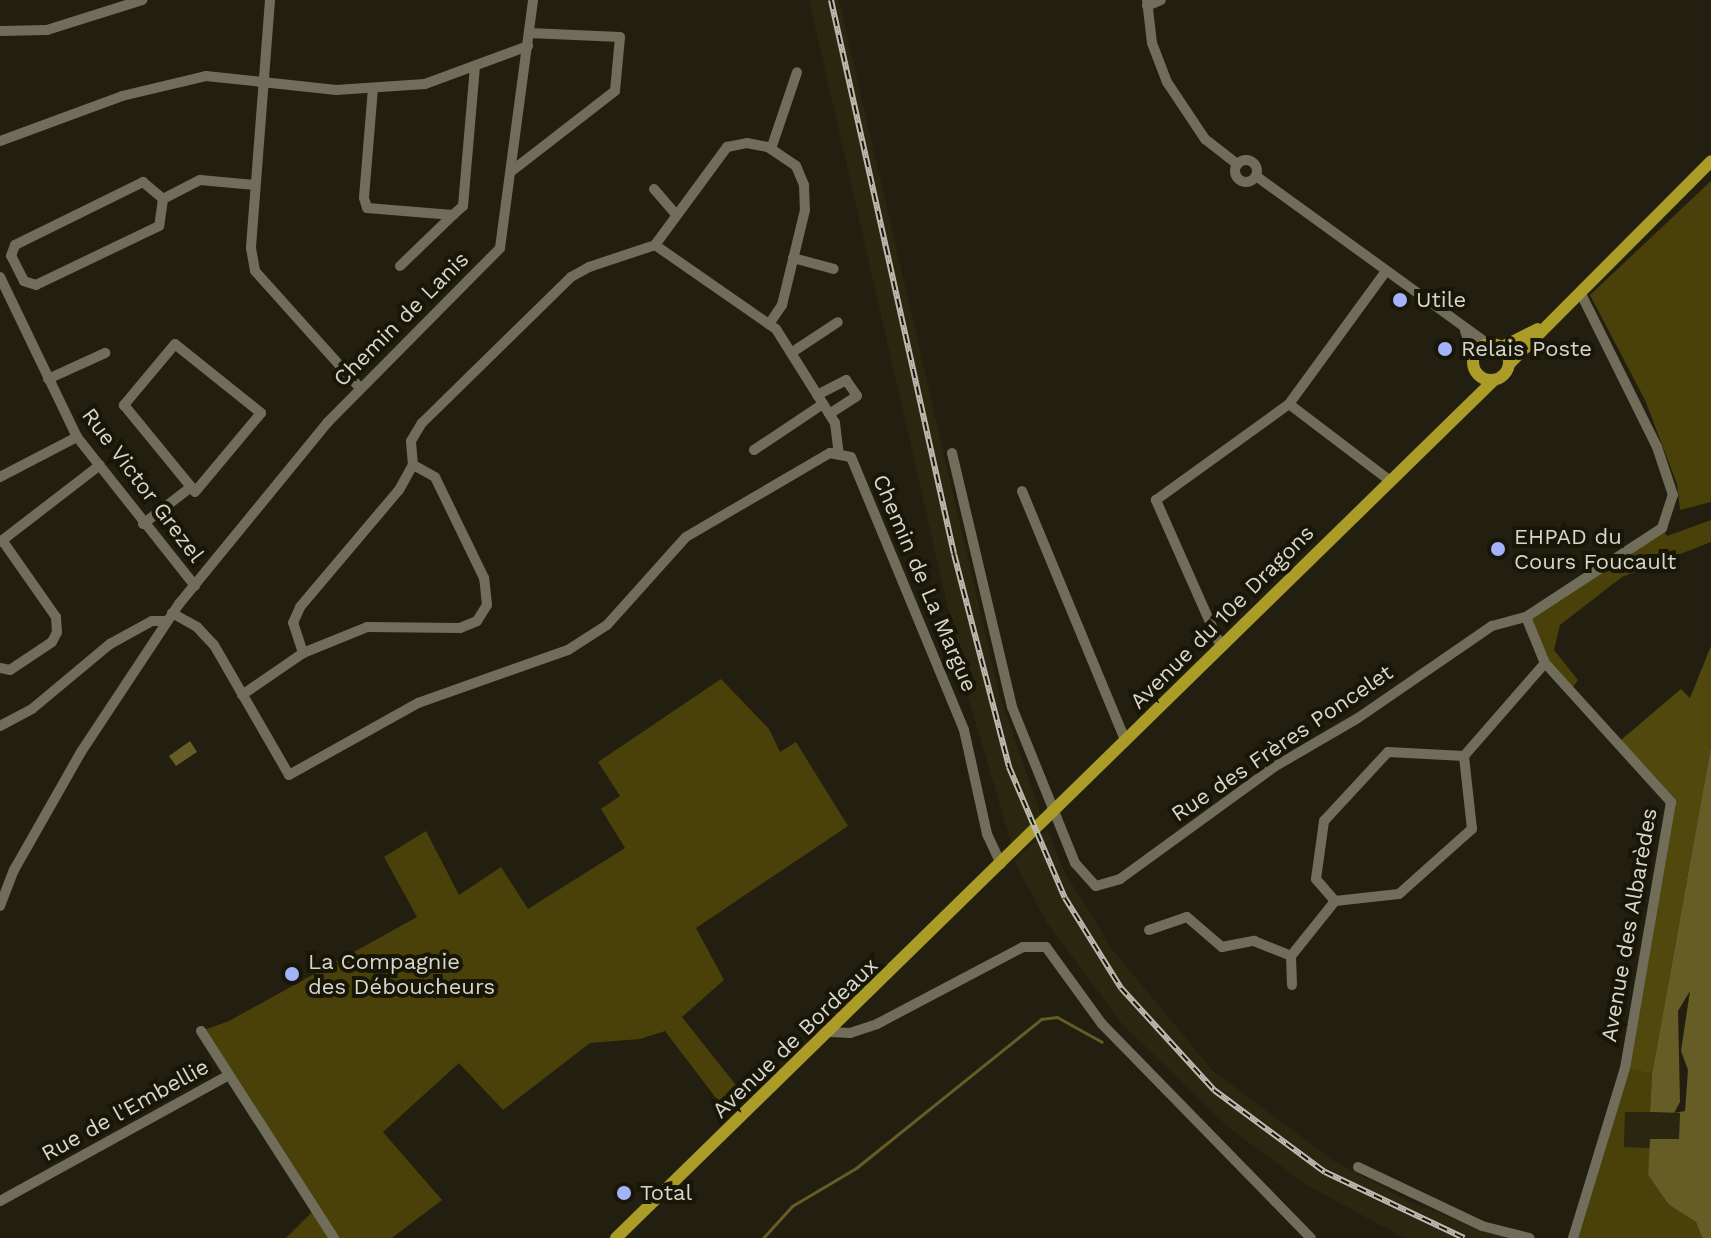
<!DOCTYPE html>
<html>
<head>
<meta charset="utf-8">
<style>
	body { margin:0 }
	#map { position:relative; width:1711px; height:1238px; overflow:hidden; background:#221f10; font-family:"Work Sans",sans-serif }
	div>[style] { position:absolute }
	.built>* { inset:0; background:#2a2610 }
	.green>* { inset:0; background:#49400a }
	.forest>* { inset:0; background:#51480e }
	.water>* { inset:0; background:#655c26 }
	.pier>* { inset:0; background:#221f10 }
	.stream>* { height:3px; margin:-1.5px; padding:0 1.5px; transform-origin:1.5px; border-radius:1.5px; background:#655c26 }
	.minor>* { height:10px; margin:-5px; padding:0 5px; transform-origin:5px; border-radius:5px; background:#706d5b }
	.minor>.ring { margin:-5px; padding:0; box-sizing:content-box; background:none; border:10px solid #706d5b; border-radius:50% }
	.major>* { height:12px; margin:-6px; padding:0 6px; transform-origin:6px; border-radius:6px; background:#ab9c28 }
	.major>.ring { margin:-6px; padding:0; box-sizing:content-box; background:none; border:12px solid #ab9c28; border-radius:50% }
	.rail>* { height:6px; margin-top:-3px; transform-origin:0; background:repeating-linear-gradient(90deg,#181607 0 9px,#bdbbb1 0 18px); box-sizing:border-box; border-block:2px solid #bdbbb1 }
	.dots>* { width:22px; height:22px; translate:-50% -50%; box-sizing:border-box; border:4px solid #181607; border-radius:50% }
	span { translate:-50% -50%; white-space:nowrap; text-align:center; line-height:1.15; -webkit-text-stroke:8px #181607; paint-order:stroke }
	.poi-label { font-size:22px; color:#d8d7cd }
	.left { translate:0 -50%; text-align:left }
	.street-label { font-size:22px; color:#d8d7cd }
</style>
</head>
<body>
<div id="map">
	<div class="built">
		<div style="clip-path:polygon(809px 0,839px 0,999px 693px,1041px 815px,1011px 843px,969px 700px)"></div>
		<div style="clip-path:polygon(1047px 829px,1064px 871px,1112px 949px,1213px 1071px,1334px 1161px,1412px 1203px,1507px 1238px,1404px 1238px,1305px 1184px,1229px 1128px,1123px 1025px,1047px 923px,1014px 861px)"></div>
		<div style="clip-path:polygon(1625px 1112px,1680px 1113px,1679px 1140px,1651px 1139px,1650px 1148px,1624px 1147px)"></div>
	</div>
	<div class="green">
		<div style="clip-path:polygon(1711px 181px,1711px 502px,1680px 510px,1677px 484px,1645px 400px,1590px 295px)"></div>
		<div style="clip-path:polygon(1711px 520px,1711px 542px,1622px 577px,1560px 625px,1554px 650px,1578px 680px,1570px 691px,1545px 663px,1526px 617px,1662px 528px,1667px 536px)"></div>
		<div style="clip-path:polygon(721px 679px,769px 729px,780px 752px,796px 742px,848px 826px,696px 928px,724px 980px,682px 1017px,743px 1094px,725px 1110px,665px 1031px,640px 1039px,590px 1043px,503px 1110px,459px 1063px,383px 1132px,442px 1200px,392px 1238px,286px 1238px,314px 1210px,201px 1031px,229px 1021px,417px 917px,384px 857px,426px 831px,459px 895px,501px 867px,528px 909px,625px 848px,601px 809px,620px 796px,598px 762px)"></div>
		<div style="clip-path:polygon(1625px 1068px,1652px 1074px,1650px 1112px,1625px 1112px,1624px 1147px,1650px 1148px,1648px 1175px,1669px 1205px,1696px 1222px,1702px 1238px,1573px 1238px)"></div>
	</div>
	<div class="forest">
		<div style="clip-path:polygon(1711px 646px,1711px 746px,1652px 1074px,1625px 1068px,1671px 808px,1621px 740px,1681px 689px,1690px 698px)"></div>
	</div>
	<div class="water">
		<div style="clip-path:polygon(190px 741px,197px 752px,176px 766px,169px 756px)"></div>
		<div style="clip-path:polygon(1711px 746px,1711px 1238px,1702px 1238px,1696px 1222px,1669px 1205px,1648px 1175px,1650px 1139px,1679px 1139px,1680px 1113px,1650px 1112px,1652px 1074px)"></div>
	</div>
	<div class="pier">
		<div style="clip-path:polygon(1690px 991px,1681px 1051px,1688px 1070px,1685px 1111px,1674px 1113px,1680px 1102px,1678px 1011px)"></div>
	</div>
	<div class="stream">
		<div style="left:763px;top:1238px;width:43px;rotate:-47.8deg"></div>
		<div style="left:792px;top:1206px;width:74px;rotate:-30.7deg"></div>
		<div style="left:856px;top:1168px;width:238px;rotate:-38.8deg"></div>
		<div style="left:1041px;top:1019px;width:16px;rotate:-7deg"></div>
		<div style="left:1057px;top:1017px;width:51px;rotate:29.1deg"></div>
	</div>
	<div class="minor">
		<div style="left:270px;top:0;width:249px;rotate:94.4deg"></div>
		<div style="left:251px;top:248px;width:23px;rotate:80deg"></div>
		<div style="left:255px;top:271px;width:156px;rotate:48.1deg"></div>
		<div style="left:1147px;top:0;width:43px;rotate:83.4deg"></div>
		<div style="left:1152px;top:43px;width:42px;rotate:69deg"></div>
		<div style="left:1167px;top:82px;width:69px;rotate:56.3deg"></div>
		<div style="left:1205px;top:139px;width:41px;rotate:38deg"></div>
		<div style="left:1147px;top:6px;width:15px;rotate:-23deg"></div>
		<div style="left:0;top:31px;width:47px;rotate:-1.2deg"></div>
		<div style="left:47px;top:30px;width:100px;rotate:-17.5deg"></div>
		<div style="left:373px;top:88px;width:110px;rotate:94.7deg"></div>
		<div style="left:364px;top:198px;width:10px;rotate:73deg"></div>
		<div style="left:367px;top:208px;width:86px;rotate:4.7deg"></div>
		<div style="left:453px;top:215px;width:13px;rotate:-42deg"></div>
		<div style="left:463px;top:206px;width:141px;rotate:-85.1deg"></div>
		<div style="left:0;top:141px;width:130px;rotate:-20.2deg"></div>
		<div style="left:122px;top:96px;width:86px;rotate:-13.4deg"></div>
		<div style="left:206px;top:76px;width:131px;rotate:6.1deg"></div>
		<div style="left:336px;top:90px;width:89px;rotate:-3.9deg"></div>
		<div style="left:425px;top:84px;width:110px;rotate:-20.3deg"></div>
		<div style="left:771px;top:149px;width:81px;rotate:-71.3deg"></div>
		<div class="ring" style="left:1235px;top:160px;width:12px;height:12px"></div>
		<div style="left:513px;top:170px;width:129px;rotate:-37.8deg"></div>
		<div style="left:615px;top:91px;width:54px;rotate:-84.7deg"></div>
		<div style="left:620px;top:37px;width:91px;rotate:-177.5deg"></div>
		<div style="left:1256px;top:176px;width:286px;rotate:35.9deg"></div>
		<div style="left:143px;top:182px;width:26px;rotate:40deg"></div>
		<div style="left:163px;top:199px;width:27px;rotate:98deg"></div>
		<div style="left:159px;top:226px;width:136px;rotate:154.4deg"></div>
		<div style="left:36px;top:285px;width:13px;rotate:-162deg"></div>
		<div style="left:24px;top:281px;width:28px;rotate:-117deg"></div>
		<div style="left:11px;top:256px;width:12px;rotate:-70deg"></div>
		<div style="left:15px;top:245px;width:143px;rotate:-26.2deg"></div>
		<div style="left:654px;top:189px;width:33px;rotate:49deg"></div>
		<div style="left:163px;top:199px;width:42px;rotate:-27.2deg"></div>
		<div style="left:200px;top:180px;width:55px;rotate:5.2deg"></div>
		<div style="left:655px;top:245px;width:122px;rotate:-53.7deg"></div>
		<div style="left:727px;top:147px;width:20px;rotate:-11deg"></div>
		<div style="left:747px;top:143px;width:21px;rotate:11deg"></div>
		<div style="left:768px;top:147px;width:34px;rotate:34deg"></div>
		<div style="left:796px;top:166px;width:21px;rotate:67deg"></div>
		<div style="left:804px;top:185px;width:25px;rotate:88deg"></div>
		<div style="left:805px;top:210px;width:98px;rotate:103.6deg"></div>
		<div style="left:782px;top:305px;width:23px;rotate:124deg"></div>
		<div style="left:793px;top:258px;width:42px;rotate:15deg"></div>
		<div style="left:400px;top:266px;width:74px;rotate:-43.9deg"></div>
		<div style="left:0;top:277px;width:178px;rotate:64.3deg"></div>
		<div style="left:77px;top:437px;width:190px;rotate:51.6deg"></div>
		<div style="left:1465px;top:331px;width:26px;rotate:69deg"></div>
		<div style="left:791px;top:353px;width:56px;rotate:-33.4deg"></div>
		<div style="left:48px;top:379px;width:63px;rotate:-24.5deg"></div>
		<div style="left:817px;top:395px;width:33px;rotate:-27deg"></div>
		<div style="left:846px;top:380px;width:19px;rotate:55deg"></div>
		<div style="left:857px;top:396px;width:33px;rotate:147deg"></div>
		<div style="left:1289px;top:404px;width:126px;rotate:37.2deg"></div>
		<div style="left:754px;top:450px;width:83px;rotate:-33.7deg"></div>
		<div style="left:952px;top:453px;width:261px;rotate:76.7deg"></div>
		<div style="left:1012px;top:707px;width:168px;rotate:68deg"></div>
		<div style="left:1075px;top:863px;width:31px;rotate:48deg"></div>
		<div style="left:1096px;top:886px;width:25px;rotate:-16deg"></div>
		<div style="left:1120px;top:879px;width:190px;rotate:-36deg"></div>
		<div style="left:1274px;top:767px;width:97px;rotate:-30.3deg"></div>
		<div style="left:1358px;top:718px;width:163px;rotate:-34.5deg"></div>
		<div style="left:1492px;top:626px;width:35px;rotate:-15deg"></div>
		<div style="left:1526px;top:617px;width:163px;rotate:-33.2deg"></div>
		<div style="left:1662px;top:528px;width:35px;rotate:-72deg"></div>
		<div style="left:1673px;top:495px;width:51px;rotate:-108.4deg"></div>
		<div style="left:1657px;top:447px;width:171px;rotate:-116.4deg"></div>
		<div style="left:0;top:477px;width:87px;rotate:-27.5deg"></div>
		<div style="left:1022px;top:491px;width:269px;rotate:67.5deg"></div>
		<div style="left:143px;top:524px;width:61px;rotate:-37.6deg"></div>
		<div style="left:191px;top:487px;width:6px;rotate:51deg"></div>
		<div style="left:195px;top:492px;width:103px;rotate:-50.1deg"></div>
		<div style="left:261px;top:413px;width:110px;rotate:-141.3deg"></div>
		<div style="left:175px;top:344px;width:80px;rotate:129.9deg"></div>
		<div style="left:124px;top:405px;width:106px;rotate:50.7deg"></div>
		<div style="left:0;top:542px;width:126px;rotate:-37.6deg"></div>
		<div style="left:172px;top:613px;width:29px;rotate:29deg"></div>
		<div style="left:197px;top:627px;width:25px;rotate:47deg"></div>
		<div style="left:214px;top:645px;width:150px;rotate:60deg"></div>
		<div style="left:289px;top:775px;width:148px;rotate:-29.2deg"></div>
		<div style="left:418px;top:703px;width:159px;rotate:-19.5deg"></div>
		<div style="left:568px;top:650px;width:46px;rotate:-32.7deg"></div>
		<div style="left:607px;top:625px;width:118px;rotate:-48.1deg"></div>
		<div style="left:686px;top:537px;width:167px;rotate:-30.3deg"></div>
		<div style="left:830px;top:453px;width:21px;rotate:11deg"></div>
		<div style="left:851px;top:457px;width:295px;rotate:67.5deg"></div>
		<div style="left:964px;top:730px;width:107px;rotate:77.5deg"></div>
		<div style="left:987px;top:834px;width:33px;rotate:65deg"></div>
		<div style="left:1526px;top:617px;width:50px;rotate:67.6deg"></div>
		<div style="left:1545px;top:663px;width:188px;rotate:47.8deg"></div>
		<div style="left:1671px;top:802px;width:270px;rotate:99.8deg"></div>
		<div style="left:1625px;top:1068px;width:178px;rotate:107deg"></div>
		<div style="left:1221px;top:647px;width:161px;rotate:-113.9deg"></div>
		<div style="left:1156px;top:500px;width:164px;rotate:-35.8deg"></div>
		<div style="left:1289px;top:404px;width:165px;rotate:-53.9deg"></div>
		<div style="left:303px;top:653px;width:32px;rotate:-108deg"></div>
		<div style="left:293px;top:623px;width:17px;rotate:-66deg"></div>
		<div style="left:300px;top:607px;width:153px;rotate:-49.8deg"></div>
		<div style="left:399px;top:490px;width:29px;rotate:-61deg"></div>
		<div style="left:413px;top:465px;width:24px;rotate:-95deg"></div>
		<div style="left:411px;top:441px;width:21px;rotate:-59deg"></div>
		<div style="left:422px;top:423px;width:209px;rotate:-44.4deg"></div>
		<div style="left:571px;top:277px;width:21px;rotate:-29deg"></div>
		<div style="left:589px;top:267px;width:70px;rotate:-18.4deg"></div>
		<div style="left:655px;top:245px;width:147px;rotate:34.8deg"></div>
		<div style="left:776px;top:329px;width:111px;rotate:57.9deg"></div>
		<div style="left:835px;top:423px;width:32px;rotate:83deg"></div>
		<div style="left:0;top:668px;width:10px;rotate:11deg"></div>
		<div style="left:10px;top:670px;width:50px;rotate:-33.7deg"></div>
		<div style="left:52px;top:642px;width:11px;rotate:-63deg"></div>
		<div style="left:57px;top:632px;width:15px;rotate:-94deg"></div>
		<div style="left:56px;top:617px;width:94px;rotate:-125deg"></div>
		<div style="left:242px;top:695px;width:74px;rotate:-34.5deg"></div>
		<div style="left:303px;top:653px;width:69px;rotate:-22.1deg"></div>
		<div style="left:367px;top:627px;width:93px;rotate:0.6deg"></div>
		<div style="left:460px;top:628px;width:18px;rotate:-22deg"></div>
		<div style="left:477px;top:621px;width:19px;rotate:-58deg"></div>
		<div style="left:487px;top:605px;width:27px;rotate:-96deg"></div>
		<div style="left:484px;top:578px;width:112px;rotate:-115.9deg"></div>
		<div style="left:435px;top:477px;width:25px;rotate:-151deg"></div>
		<div style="left:0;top:726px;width:36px;rotate:-28deg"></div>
		<div style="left:32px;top:709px;width:102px;rotate:-39.8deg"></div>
		<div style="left:110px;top:644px;width:48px;rotate:-28.7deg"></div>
		<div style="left:152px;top:621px;width:15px"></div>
		<div style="left:1335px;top:901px;width:64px;rotate:-6.2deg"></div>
		<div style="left:1399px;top:894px;width:98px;rotate:-41.7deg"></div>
		<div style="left:1472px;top:829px;width:73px;rotate:-96.3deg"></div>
		<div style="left:0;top:906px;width:39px;rotate:-69deg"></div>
		<div style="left:14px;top:870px;width:136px;rotate:-60.4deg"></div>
		<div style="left:81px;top:752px;width:178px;rotate:-56.5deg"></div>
		<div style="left:179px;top:604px;width:234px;rotate:-50.7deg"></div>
		<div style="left:327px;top:423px;width:246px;rotate:-45.3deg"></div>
		<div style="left:500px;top:248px;width:250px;rotate:-82.4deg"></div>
		<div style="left:1149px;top:930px;width:40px;rotate:-18.9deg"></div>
		<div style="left:1187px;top:917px;width:46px;rotate:40.6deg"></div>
		<div style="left:1222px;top:947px;width:33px;rotate:-11deg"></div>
		<div style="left:1254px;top:941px;width:40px;rotate:22deg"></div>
		<div style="left:1291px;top:956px;width:29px;rotate:88deg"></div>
		<div style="left:1291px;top:956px;width:70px;rotate:-51.3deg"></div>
		<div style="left:1335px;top:901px;width:29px;rotate:-131deg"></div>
		<div style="left:1316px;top:879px;width:59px;rotate:-82.1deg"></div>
		<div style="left:1324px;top:821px;width:94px;rotate:-47.2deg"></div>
		<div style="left:1388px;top:752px;width:76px;rotate:3deg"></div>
		<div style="left:1464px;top:756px;width:123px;rotate:-48.9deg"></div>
		<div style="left:201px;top:1031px;width:246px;rotate:57.3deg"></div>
		<div style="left:830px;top:1032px;width:20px;rotate:3deg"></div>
		<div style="left:850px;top:1033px;width:28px;rotate:-18deg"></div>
		<div style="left:877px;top:1024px;width:165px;rotate:-27.8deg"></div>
		<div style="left:1023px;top:947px;width:23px"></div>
		<div style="left:1046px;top:947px;width:95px;rotate:54deg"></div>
		<div style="left:1102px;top:1024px;width:299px;rotate:45.7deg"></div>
		<div style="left:1358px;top:1167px;width:137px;rotate:25.4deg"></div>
		<div style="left:1482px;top:1226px;width:49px;rotate:14.3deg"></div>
		<div style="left:0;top:1201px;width:259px;rotate:-28.8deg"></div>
	</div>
	<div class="major">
		<div class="ring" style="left:1473px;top:344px;width:24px;height:24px"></div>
		<div style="left:1502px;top:347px;width:40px;rotate:-26.6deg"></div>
		<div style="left:1510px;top:363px;width:285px;rotate:-45.1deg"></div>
		<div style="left:616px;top:1238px;width:1228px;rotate:-44.34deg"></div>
	</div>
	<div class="rail">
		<div style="left:831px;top:0;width:567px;rotate:77.48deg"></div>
		<div style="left:954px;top:554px;width:220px;rotate:75.5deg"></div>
		<div style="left:1009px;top:767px;width:142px;rotate:66.9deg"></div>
		<div style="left:1065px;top:898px;width:106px;rotate:58.1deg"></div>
		<div style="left:1121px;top:988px;width:138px;rotate:47.6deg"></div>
		<div style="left:1214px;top:1090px;width:138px;rotate:36.5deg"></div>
		<div style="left:1325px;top:1172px;width:154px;rotate:25.4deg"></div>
	</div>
	<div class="dots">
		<div style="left:1400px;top:300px;background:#a4b2fc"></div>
		<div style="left:1445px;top:349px;background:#a4b2fc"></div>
		<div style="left:1498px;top:549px;background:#a4b2fc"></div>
		<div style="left:292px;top:974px;background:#a4b2fc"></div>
		<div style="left:624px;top:1193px;background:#a4b2fc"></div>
	</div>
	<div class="poi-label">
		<span class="left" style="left:1416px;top:300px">Utile</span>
		<span class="left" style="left:1461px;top:349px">Relais Poste</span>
		<span class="left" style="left:1514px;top:549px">EHPAD du<br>Cours Foucault</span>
		<span class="left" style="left:308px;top:974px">La Compagnie<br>des Déboucheurs</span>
		<span class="left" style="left:640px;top:1193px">Total</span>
	</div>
	<div class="street-label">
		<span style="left:401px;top:319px;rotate:-45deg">Chemin de Lanis</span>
		<span style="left:143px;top:485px;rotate:53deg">Rue Victor Grezel</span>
		<span style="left:925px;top:583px;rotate:67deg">Chemin de La Margue</span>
		<span style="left:1222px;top:617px;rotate:-45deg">Avenue du 10e Dragons</span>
		<span style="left:1282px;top:743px;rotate:-34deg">Rue des Frères Poncelet</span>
		<span style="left:1629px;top:925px;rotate:-80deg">Avenue des Albarèdes</span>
		<span style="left:795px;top:1038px;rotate:-44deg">Avenue de Bordeaux</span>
		<span style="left:125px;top:1110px;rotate:-29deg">Rue de l'Embellie</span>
	</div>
</div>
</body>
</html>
